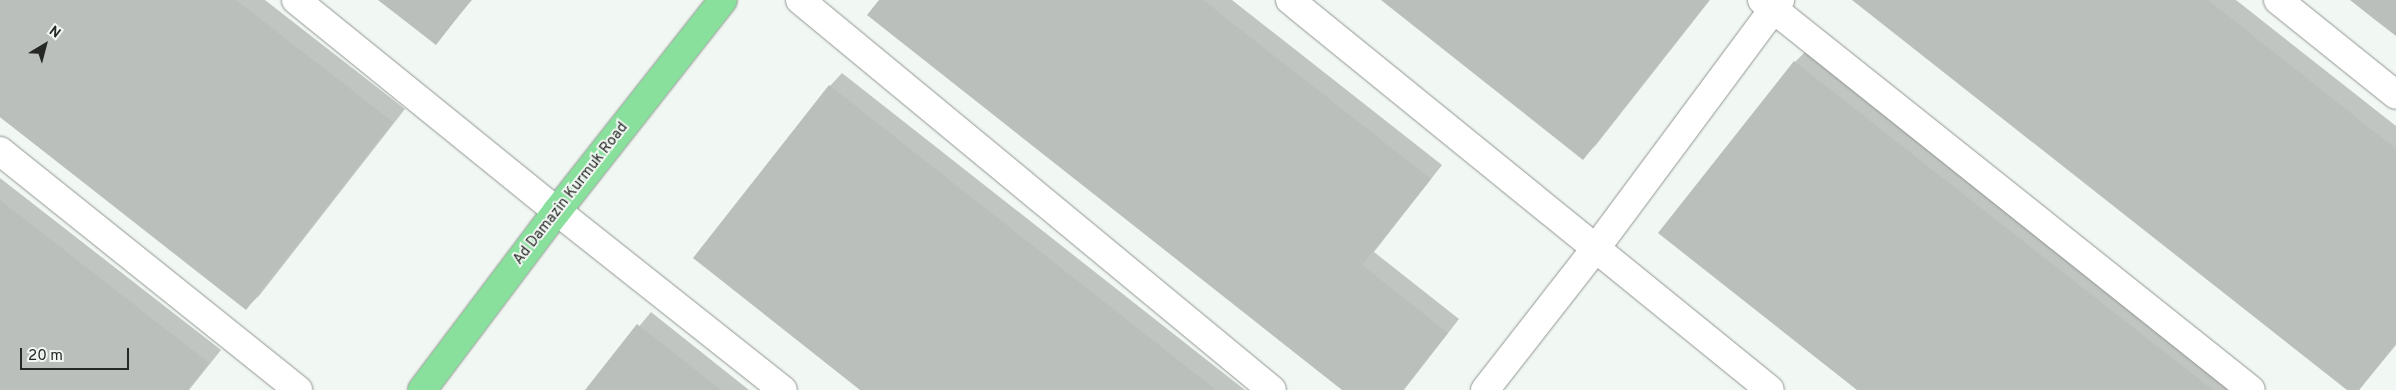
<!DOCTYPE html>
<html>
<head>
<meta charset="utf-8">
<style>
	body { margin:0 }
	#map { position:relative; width:2396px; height:390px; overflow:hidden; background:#f1f7f2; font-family:Overpass,sans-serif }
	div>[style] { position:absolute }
	.shadow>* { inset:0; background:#0003 }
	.building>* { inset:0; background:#babfbb }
	.roads { filter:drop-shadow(0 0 1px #919692) drop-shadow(0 0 1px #919692) }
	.street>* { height:28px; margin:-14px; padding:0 14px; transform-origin:14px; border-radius:14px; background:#fff }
	.highway>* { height:28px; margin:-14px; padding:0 14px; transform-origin:14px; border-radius:14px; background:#88e09c }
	span { translate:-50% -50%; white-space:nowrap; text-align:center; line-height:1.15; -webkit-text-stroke:4px #f1f7f2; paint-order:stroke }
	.street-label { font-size:15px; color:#262826 }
	.north { position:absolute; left:20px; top:20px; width:50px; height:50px; -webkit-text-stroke:4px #f1f7f2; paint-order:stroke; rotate:37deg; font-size:14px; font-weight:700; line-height:20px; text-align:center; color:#262826 }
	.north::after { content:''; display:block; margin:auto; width:18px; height:22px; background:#262826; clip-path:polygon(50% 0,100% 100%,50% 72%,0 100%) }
	.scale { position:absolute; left:20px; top:348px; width:109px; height:22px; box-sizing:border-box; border:2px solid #262826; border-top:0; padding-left:6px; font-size:15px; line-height:18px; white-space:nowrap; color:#262826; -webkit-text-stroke:4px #f1f7f2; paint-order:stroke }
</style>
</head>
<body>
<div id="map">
	<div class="shadow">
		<div style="clip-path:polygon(0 0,265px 0,405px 109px,259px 296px,246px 308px,0 117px)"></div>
		<div style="clip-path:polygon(380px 0,472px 0,436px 43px)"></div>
		<div style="clip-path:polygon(881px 0,1232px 0,1442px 165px,1374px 252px,1459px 319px,1404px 390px,1344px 390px)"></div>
		<div style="clip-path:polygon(1383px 0,1710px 0,1596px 145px,1583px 158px)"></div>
		<div style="clip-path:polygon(1854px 0,2236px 0,2396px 126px,2396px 345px,2359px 390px,2349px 390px)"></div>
		<div style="clip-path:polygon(1808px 49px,2241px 390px,1859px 390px,1660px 233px,1795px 62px)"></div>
		<div style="clip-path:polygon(842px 73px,1245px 390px,862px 390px,830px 86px)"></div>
		<div style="clip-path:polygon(0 178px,221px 350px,189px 390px,0 390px)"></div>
		<div style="clip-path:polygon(651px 312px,749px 390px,587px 390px)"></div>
	</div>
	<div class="building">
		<div style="clip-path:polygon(0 0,236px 0,393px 122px,246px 310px,0 117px)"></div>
		<div style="clip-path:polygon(378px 0,471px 0,436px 45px)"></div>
		<div style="clip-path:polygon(879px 0,1203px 0,1431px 179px,1362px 265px,1448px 333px,1402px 390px,1342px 390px,867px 15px)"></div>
		<div style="clip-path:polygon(1381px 0,1709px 0,1583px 160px)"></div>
		<div style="clip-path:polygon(1852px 0,2208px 0,2396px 149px,2396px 343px,2359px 390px,2347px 390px)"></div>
		<div style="clip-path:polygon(2350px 0,2396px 0,2396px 36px,2374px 19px)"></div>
		<div style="clip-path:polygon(1794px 61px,2051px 263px,2213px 390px,1857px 390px,1658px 233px)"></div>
		<div style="clip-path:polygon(829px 85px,914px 152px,1216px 390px,860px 390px,693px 258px)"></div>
		<div style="clip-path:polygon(0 200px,209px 363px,187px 390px,0 390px)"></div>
		<div style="clip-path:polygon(637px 324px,721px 390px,585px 390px)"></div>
	</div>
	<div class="roads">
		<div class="street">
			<div style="left:296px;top:0;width:336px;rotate:39deg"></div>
			<div style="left:557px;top:211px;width:288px;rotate:38.4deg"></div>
			<div style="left:800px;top:0;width:612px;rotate:39.57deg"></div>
			<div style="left:1290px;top:0;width:618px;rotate:39.09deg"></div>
			<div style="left:1762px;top:0;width:625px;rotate:38.57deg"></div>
			<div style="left:2278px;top:0;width:151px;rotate:38.8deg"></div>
			<div style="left:0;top:151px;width:382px;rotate:38.7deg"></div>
			<div style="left:1485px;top:390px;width:180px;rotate:-52deg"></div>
			<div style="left:1596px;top:248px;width:309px;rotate:-53.4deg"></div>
		</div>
		<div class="highway">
			<div style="left:422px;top:390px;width:224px;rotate:-53deg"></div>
			<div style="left:557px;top:211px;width:268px;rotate:-51.8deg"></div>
		</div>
	</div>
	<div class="street-label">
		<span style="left:571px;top:194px;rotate:-52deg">Ad Damazin Kurmuk Road</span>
	</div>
	<div class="north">N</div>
	<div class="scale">20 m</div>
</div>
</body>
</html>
